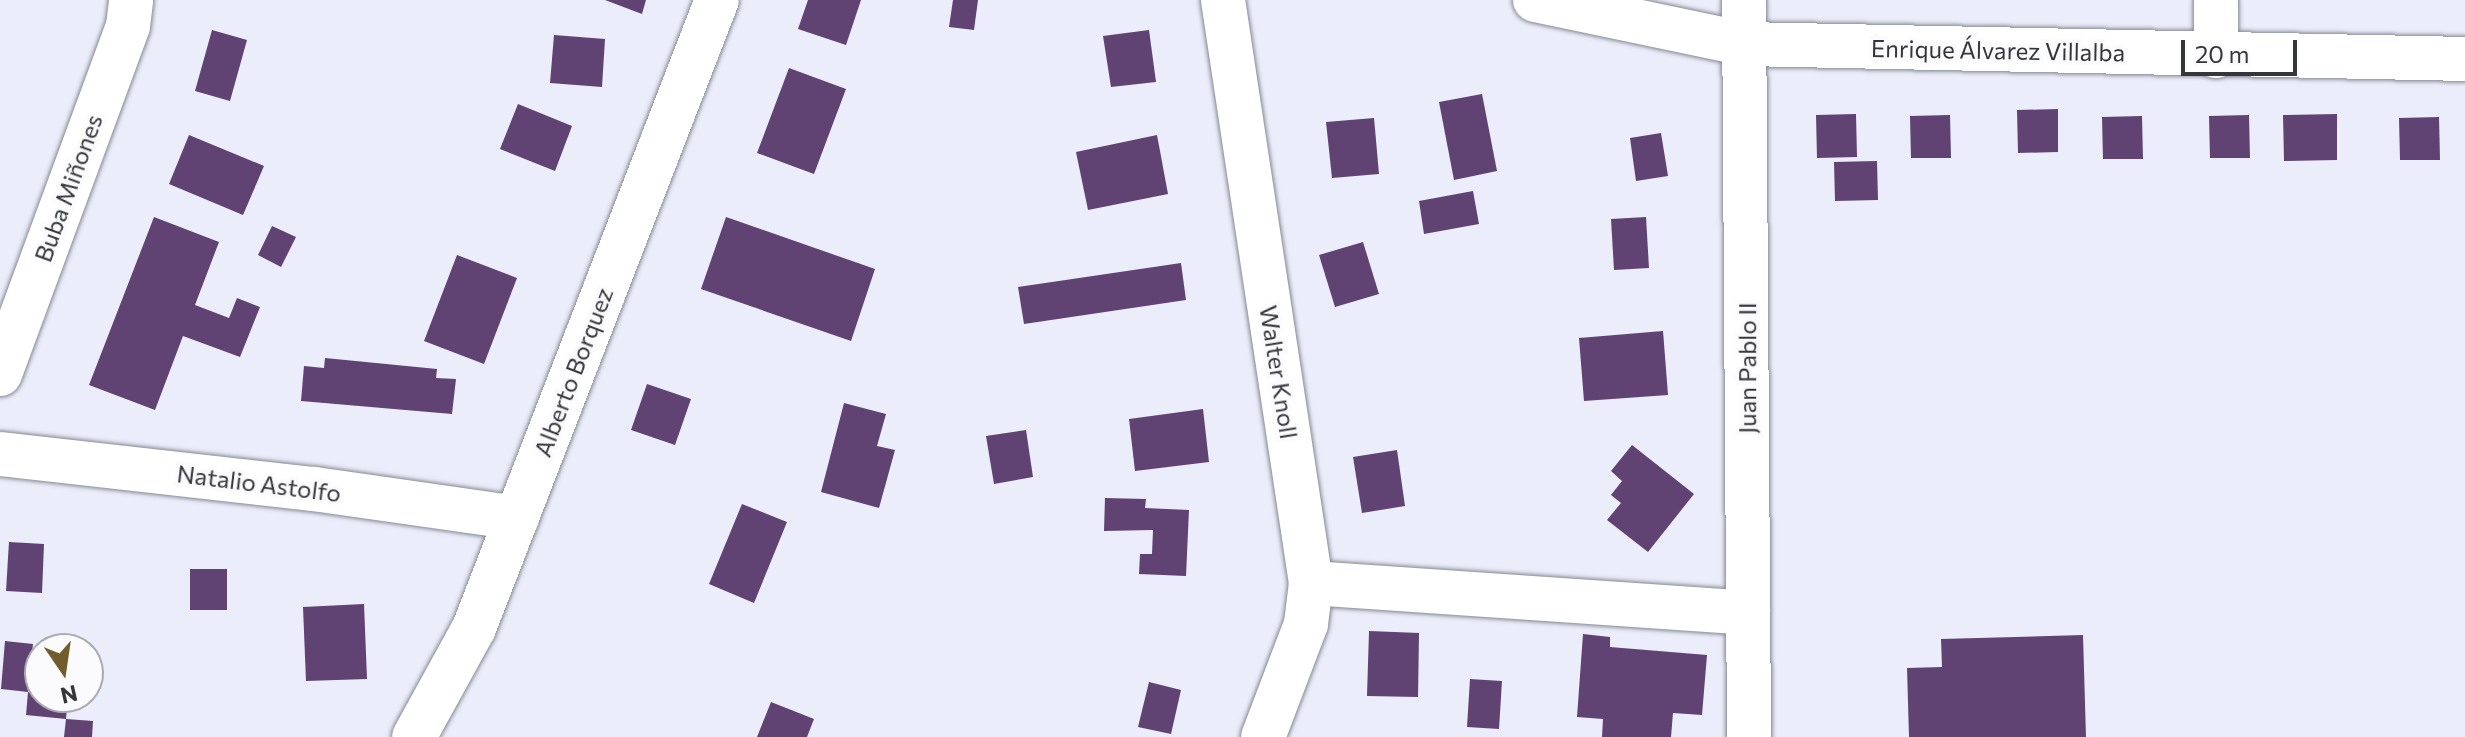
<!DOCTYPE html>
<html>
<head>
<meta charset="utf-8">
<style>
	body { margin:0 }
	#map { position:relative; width:2465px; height:737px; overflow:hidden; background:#ebedfa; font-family:Commissioner,sans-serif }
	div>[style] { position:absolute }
	.building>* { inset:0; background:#604273 }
	.roads { filter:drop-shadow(0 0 2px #868893) drop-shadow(0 0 2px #868893) }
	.minor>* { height:44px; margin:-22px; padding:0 22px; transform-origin:22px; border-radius:22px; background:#fff }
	span { translate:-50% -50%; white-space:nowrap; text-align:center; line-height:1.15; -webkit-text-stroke:8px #fbfbfe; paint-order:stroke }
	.street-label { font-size:24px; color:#35363a }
	.north { position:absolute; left:24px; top:633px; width:80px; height:80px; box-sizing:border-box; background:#fbfbfe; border:2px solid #acacb0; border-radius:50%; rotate:167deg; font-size:22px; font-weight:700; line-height:32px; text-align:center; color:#35363a }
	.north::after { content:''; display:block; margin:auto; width:28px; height:36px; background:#735c2c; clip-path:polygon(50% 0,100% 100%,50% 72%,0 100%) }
	.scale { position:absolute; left:2181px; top:40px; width:116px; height:36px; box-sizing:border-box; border:4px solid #35363a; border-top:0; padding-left:10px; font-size:24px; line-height:28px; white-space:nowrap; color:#35363a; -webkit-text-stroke:6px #fbfbfe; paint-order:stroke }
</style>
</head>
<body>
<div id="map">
	<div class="building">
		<div style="clip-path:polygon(605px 0,646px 0,642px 14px)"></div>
		<div style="clip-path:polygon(808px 0,861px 0,846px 45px,798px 29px)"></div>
		<div style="clip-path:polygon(953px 0,978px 0,974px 30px,949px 27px)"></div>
		<div style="clip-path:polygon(212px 30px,247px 40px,230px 101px,195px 91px)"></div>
		<div style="clip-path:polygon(1149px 30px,1156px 82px,1111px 87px,1103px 36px)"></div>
		<div style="clip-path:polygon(554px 35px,605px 39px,602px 87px,550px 83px)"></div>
		<div style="clip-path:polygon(789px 68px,846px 89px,814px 174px,757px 153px)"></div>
		<div style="clip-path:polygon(1482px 94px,1497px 171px,1454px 180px,1439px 102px)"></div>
		<div style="clip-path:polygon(518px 104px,572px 126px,555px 171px,500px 149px)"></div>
		<div style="clip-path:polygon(2058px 109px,2058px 152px,2018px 153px,2017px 110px)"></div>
		<div style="clip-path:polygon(1856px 114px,1857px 157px,1817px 158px,1816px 115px)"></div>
		<div style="clip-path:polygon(2337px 114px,2337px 160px,2284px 161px,2283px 115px)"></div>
		<div style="clip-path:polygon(1950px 115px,1951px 158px,1911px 158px,1910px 116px)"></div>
		<div style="clip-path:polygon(2249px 115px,2250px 158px,2210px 158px,2209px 116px)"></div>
		<div style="clip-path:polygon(2142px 116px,2143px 159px,2103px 159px,2102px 117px)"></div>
		<div style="clip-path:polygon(2439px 117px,2440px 160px,2400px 160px,2399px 118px)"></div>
		<div style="clip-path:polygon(1374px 118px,1379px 174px,1332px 178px,1326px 122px)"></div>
		<div style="clip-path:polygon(1661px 133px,1668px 176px,1636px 181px,1630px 138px)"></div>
		<div style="clip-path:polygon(189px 135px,264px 166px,243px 215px,169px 184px)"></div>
		<div style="clip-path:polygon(1157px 135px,1168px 194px,1088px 210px,1076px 152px)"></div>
		<div style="clip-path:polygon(1877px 161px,1878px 200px,1835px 201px,1834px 162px)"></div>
		<div style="clip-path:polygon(1473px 191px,1479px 224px,1424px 234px,1419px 201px)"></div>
		<div style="clip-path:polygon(154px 217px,219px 242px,195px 305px,229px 318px,237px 298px,260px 307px,240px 357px,183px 336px,155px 410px,89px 385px)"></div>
		<div style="clip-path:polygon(726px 217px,875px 269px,851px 341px,701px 289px)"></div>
		<div style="clip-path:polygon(1646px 217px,1649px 268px,1614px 270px,1611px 219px)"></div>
		<div style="clip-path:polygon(272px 226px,296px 237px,281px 267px,258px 255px)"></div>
		<div style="clip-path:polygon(1363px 242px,1379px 294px,1335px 307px,1319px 255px)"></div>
		<div style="clip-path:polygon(457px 255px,517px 278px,484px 364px,424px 341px)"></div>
		<div style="clip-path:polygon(1181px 263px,1186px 300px,1024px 324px,1018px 287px)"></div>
		<div style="clip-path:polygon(1663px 331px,1668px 395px,1584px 401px,1579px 338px)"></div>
		<div style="clip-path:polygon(325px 358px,437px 369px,436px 378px,456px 379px,452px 414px,301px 401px,304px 366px,324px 368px)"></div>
		<div style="clip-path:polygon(647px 384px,691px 399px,675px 445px,631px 430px)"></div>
		<div style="clip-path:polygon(844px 403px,886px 414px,877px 446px,895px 450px,879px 508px,821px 492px)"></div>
		<div style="clip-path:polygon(1203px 409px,1209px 462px,1135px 471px,1129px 419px)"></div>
		<div style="clip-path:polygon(1026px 430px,1033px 477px,994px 484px,986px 436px)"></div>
		<div style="clip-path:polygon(1632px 445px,1694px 494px,1648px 552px,1607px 520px,1621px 503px,1611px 495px,1622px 481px,1611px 471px)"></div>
		<div style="clip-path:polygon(1397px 450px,1405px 506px,1362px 513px,1353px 457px)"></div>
		<div style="clip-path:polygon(1105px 498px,1146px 499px,1145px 508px,1189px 510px,1186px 576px,1139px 574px,1140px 554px,1152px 554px,1153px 530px,1104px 531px)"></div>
		<div style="clip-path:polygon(742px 504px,787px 522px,754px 603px,709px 584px)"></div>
		<div style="clip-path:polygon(9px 542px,44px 544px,42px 593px,6px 591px)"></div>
		<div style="clip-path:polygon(190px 569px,227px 569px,227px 610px,190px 610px)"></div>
		<div style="clip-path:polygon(364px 604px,367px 679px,306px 681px,303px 607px)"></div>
		<div style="clip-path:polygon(1369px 631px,1419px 633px,1418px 697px,1367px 696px)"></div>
		<div style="clip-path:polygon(1583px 634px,1610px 637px,1610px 647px,1707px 655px,1702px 715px,1673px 713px,1671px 737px,1602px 737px,1603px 719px,1577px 717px)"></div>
		<div style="clip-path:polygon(2083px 635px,2086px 737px,1909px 737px,1907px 668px,1942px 667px,1941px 639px)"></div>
		<div style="clip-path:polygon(5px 641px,33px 644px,28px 692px,1px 689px)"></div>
		<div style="clip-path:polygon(1470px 679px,1502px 681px,1499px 729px,1467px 727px)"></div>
		<div style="clip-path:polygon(1149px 682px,1181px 690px,1171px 734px,1138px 727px)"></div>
		<div style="clip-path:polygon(28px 692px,68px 697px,66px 719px,26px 715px)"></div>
		<div style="clip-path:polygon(771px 702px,814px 719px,807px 737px,757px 737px)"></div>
		<div style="clip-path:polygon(66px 719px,93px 721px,92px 737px,64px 737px)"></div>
	</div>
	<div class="roads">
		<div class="minor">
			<div style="left:1223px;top:0;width:590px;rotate:81.42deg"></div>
			<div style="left:1311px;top:583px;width:41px;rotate:97deg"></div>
			<div style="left:1306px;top:624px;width:121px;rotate:110.8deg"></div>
			<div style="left:1535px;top:0;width:215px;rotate:11.8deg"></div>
			<div style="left:1745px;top:44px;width:720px;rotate:1.19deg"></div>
			<div style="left:1744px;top:0;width:737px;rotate:89.61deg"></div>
			<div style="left:2216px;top:0;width:56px;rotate:90deg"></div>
			<div style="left:0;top:374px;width:371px;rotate:-69.8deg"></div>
			<div style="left:128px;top:26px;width:26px;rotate:-83deg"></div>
			<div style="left:0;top:454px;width:316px;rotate:6.4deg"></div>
			<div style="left:314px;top:489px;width:205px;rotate:8.1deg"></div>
			<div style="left:1311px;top:583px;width:438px;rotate:3.9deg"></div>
			<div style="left:414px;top:737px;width:124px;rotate:-61.2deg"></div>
			<div style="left:474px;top:628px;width:673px;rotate:-68.85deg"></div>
		</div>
	</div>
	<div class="street-label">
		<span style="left:1998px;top:50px;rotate:1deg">Enrique Álvarez Villalba</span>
		<span style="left:68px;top:188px;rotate:-70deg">Buba Miñones</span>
		<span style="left:1747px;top:368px;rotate:-90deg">Juan Pablo II</span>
		<span style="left:573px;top:372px;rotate:-69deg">Alberto Borquez</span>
		<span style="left:1279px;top:372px;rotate:81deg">Walter Knoll</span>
		<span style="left:259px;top:483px;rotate:7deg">Natalio Astolfo</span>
	</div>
	<div class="north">N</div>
	<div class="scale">20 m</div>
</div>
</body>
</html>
